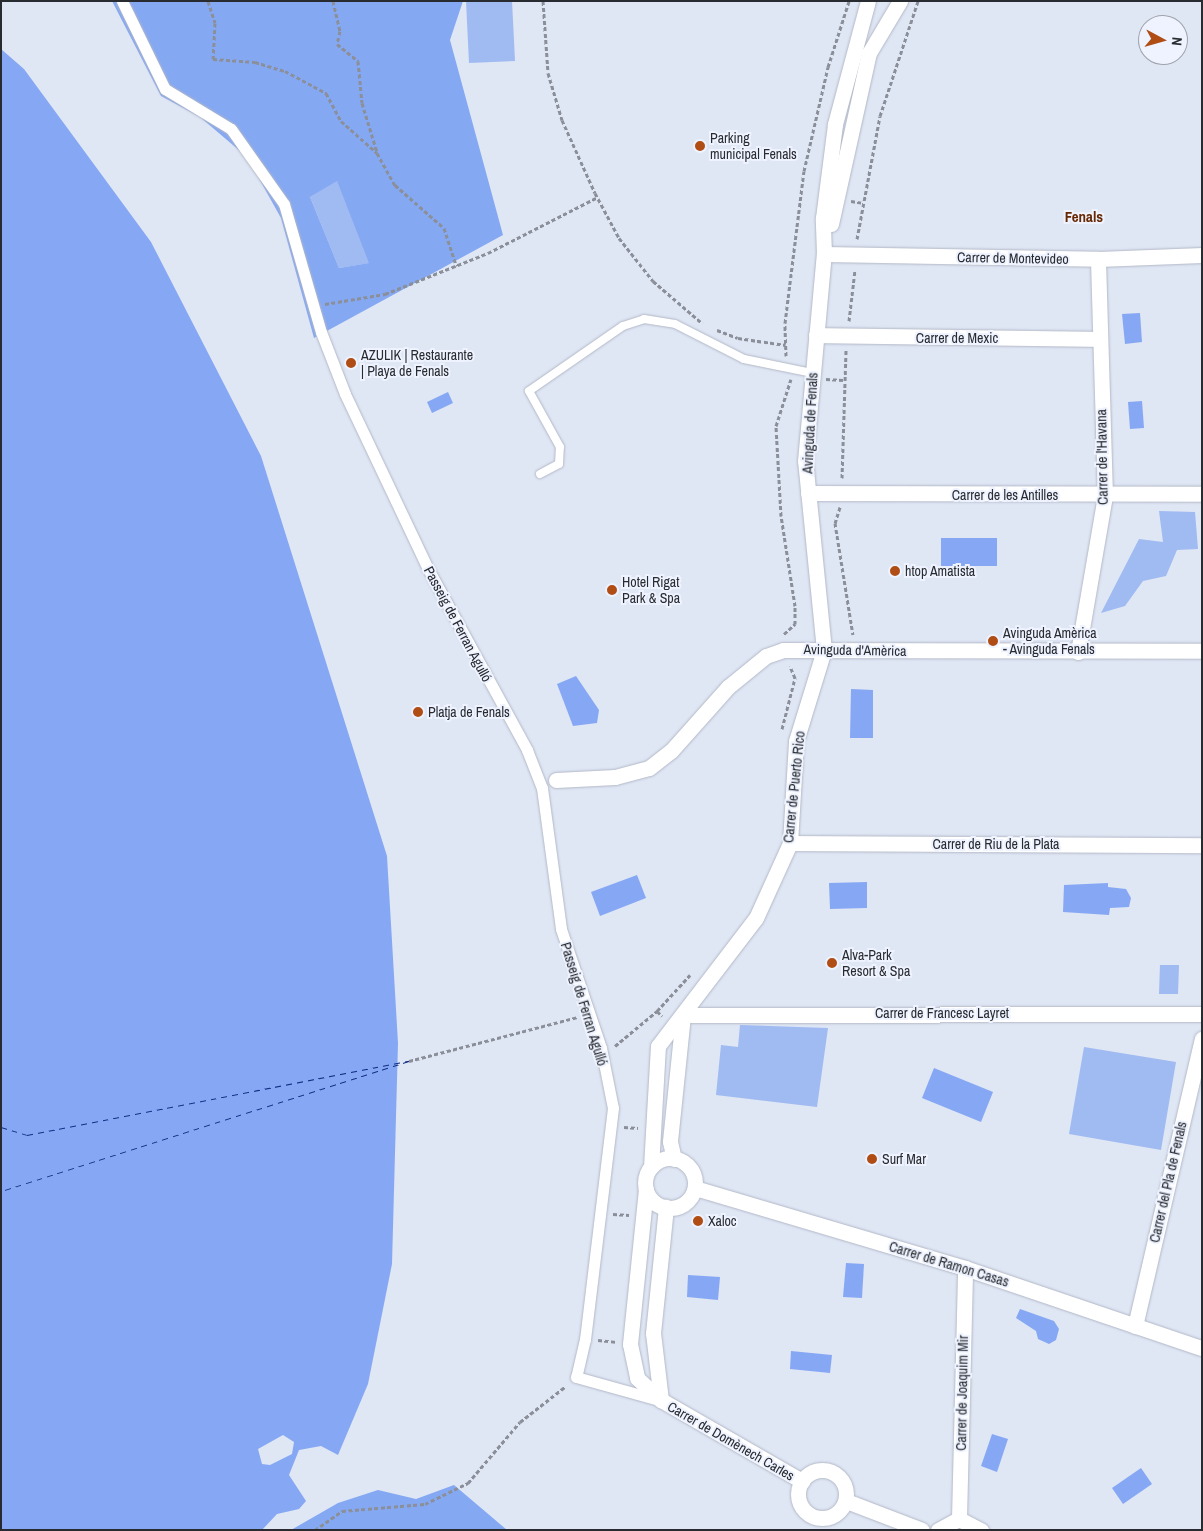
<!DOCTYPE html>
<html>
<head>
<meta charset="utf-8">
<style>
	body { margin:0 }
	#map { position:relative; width:1203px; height:1531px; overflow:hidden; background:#dfe6f4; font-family:"Archivo Narrow",sans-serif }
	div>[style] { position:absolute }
	.green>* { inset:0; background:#a0baf2 }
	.forest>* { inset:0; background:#85a8f3 }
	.water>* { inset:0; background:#86a8f4 }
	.ferry>* { height:1px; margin-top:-0.5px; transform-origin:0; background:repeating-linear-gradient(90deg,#122e83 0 6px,transparent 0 11px) }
	.path>* { height:3px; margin-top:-1.5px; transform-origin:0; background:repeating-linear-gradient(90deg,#8a8f99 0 4px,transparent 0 6.5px) }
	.roads { filter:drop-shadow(0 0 1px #b2b8c6) drop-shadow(0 0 1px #b2b8c6) }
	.service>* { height:8px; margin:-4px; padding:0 4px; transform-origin:4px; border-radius:4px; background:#fff }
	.pedestrian>* { height:11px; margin:-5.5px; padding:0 5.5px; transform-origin:5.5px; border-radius:5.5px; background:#fff }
	.minor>* { height:15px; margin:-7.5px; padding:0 7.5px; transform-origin:7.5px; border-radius:7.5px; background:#fff }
	.minor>.ring { margin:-7.5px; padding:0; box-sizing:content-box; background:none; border:15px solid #fff; border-radius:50% }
	.dots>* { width:14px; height:14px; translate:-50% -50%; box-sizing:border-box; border:2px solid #eef3ff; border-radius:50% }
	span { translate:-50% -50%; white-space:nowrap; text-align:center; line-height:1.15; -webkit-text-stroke:4px #eef3ff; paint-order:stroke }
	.poi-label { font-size:14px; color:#282b30 }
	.left { translate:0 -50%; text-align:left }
	.street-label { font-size:14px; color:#282b30 }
	.neighbourhood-label { font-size:15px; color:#672904; font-weight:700 }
	.frame { position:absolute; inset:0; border:2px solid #282b30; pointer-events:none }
	.north { position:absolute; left:1138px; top:15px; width:50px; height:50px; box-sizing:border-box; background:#eef3ff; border:1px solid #9fa3ac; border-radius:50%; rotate:96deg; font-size:14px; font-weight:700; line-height:20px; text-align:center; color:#282b30 }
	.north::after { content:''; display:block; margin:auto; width:18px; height:22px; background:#b04d15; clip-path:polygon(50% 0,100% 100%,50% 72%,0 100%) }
</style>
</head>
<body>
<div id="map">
	<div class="green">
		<div style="clip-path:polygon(466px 1px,512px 1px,515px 61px,469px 63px)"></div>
		<div style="clip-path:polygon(337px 180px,370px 263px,339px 268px,310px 197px)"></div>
		<div style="clip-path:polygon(1159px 511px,1195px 512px,1198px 549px,1177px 550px,1166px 576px,1143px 581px,1125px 606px,1101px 613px,1139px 539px,1163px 542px)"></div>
		<div style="clip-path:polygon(1160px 965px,1179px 965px,1178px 994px,1159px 994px)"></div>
		<div style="clip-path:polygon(740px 1025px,828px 1028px,817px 1107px,716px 1095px,721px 1045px,738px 1047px)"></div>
		<div style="clip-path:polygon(1084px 1047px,1176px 1062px,1161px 1150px,1069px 1134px)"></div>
	</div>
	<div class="forest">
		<div style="clip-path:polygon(evenodd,112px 1px,463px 1px,450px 40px,503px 235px,314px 338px,281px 218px,247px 157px,200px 117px,161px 96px,112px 1px,337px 181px,369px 263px,339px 268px,310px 197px,337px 181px)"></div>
		<div style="clip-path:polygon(454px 1485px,507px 1530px,291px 1530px,338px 1503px,378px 1490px,416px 1499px)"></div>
	</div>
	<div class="water">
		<div style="clip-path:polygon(evenodd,1px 49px,24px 69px,151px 242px,261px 456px,387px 856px,398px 1043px,392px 1264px,368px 1384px,338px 1455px,321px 1446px,299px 1450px,289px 1475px,306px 1501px,299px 1509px,277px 1514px,262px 1530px,1px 1530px,1px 49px,283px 1435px,294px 1442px,292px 1454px,270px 1465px,262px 1464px,258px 1449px,283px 1435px)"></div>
		<div style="clip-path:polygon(1140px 313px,1142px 342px,1125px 344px,1122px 314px)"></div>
		<div style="clip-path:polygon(448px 392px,453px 403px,432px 413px,427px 402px)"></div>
		<div style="clip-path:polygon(1142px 401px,1144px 428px,1130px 429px,1128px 402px)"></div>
		<div style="clip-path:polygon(941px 538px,997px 538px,997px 566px,941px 566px)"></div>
		<div style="clip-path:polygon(576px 676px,599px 710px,597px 723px,573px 726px,557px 684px)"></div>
		<div style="clip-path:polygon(851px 689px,873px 690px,873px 738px,850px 738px)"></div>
		<div style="clip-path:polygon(637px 875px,646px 898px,600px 916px,591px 892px)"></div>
		<div style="clip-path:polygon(867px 882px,867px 908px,830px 909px,829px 883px)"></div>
		<div style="clip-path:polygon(1108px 883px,1108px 887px,1126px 889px,1131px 898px,1129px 907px,1110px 908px,1109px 915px,1063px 912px,1064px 885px)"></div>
		<div style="clip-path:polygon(934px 1068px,993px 1092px,981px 1122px,922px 1098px)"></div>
		<div style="clip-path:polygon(846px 1263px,864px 1264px,862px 1298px,843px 1297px)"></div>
		<div style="clip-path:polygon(688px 1275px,720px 1277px,718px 1300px,687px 1297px)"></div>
		<div style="clip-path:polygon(1020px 1309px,1054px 1321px,1059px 1329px,1056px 1340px,1049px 1344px,1038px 1339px,1036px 1331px,1016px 1318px)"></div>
		<div style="clip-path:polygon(791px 1351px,832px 1355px,830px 1373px,790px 1369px)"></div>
		<div style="clip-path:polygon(992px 1434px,1008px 1439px,997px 1472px,981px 1466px)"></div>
		<div style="clip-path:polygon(1141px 1468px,1152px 1484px,1123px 1504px,1112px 1488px)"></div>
	</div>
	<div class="ferry">
		<div style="left:1px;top:1127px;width:27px;rotate:17deg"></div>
		<div style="left:27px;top:1135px;width:389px;rotate:-11deg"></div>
		<div style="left:409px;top:1061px;width:428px;rotate:162.3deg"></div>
	</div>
	<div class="path">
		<div style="left:208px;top:1px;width:23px;rotate:72deg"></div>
		<div style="left:215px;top:23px;width:36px;rotate:93deg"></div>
		<div style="left:213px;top:59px;width:42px;rotate:4.1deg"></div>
		<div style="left:255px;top:62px;width:31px;rotate:17deg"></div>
		<div style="left:285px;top:71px;width:47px;rotate:28.2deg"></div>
		<div style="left:326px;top:93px;width:32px;rotate:62deg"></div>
		<div style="left:341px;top:121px;width:48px;rotate:41.6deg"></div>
		<div style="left:377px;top:153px;width:37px;rotate:61deg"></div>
		<div style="left:395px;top:185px;width:65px;rotate:41.3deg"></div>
		<div style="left:444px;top:228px;width:40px;rotate:72deg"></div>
		<div style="left:333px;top:1px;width:31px;rotate:77deg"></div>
		<div style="left:340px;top:31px;width:13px;rotate:103deg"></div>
		<div style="left:337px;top:44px;width:27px;rotate:39deg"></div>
		<div style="left:358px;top:61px;width:42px;rotate:84.6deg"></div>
		<div style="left:362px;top:103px;width:51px;rotate:73deg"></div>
		<div style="left:543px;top:1px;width:72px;rotate:86deg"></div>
		<div style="left:548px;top:73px;width:49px;rotate:73.4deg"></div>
		<div style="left:562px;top:120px;width:80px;rotate:65.7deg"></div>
		<div style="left:595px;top:193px;width:51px;rotate:61.9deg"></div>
		<div style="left:619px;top:238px;width:55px;rotate:51.7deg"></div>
		<div style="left:653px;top:281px;width:65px;rotate:40.6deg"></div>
		<div style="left:851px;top:201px;width:12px;rotate:9deg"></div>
		<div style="left:857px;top:239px;width:125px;rotate:-79.4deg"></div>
		<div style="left:880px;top:116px;width:121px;rotate:-71.7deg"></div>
		<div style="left:325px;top:304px;width:61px;rotate:-9.5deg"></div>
		<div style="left:385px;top:294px;width:111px;rotate:-21.7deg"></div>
		<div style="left:488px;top:253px;width:123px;rotate:-27deg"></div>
		<div style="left:849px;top:321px;width:51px;rotate:-83.3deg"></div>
		<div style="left:717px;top:330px;width:22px;rotate:21deg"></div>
		<div style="left:738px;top:338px;width:48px;rotate:8.5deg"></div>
		<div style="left:786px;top:356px;width:33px;rotate:-92deg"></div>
		<div style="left:785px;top:323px;width:153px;rotate:-82.9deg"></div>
		<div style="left:804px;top:171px;width:107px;rotate:-77deg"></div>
		<div style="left:828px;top:67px;width:69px;rotate:-72.3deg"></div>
		<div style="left:826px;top:379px;width:17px;rotate:3deg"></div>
		<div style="left:842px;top:478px;width:128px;rotate:-88.2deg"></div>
		<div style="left:840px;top:507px;width:17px;rotate:107deg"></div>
		<div style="left:835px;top:523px;width:113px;rotate:80.9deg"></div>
		<div style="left:784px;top:634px;width:15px;rotate:-42deg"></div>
		<div style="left:795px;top:624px;width:18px;rotate:-90deg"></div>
		<div style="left:795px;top:606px;width:91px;rotate:-98.8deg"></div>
		<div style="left:781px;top:516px;width:90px;rotate:-93.2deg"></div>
		<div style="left:776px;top:426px;width:49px;rotate:-72.3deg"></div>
		<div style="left:782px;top:729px;width:53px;rotate:-75.7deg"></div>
		<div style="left:795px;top:678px;width:13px;rotate:-113deg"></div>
		<div style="left:657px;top:1011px;width:49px;rotate:-47.5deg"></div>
		<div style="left:615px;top:1046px;width:55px;rotate:-39.8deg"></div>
		<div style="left:657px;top:1011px;width:7px;rotate:45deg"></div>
		<div style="left:409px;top:1061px;width:175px;rotate:-14.6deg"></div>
		<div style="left:624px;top:1127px;width:14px;rotate:4deg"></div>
		<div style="left:613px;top:1214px;width:16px;rotate:4deg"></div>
		<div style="left:598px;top:1340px;width:18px;rotate:6deg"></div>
		<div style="left:315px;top:1530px;width:33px;rotate:-35deg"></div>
		<div style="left:342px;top:1511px;width:83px;rotate:-4.8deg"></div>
		<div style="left:425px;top:1504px;width:48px;rotate:-26deg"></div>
		<div style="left:468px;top:1483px;width:80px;rotate:-49.6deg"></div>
		<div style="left:520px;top:1422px;width:58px;rotate:-38deg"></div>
	</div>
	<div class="roads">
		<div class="service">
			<div style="left:540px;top:474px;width:21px;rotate:-28deg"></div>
			<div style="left:559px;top:464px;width:17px;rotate:-87deg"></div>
			<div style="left:560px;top:447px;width:64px;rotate:-119deg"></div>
			<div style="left:529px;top:391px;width:114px;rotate:-34.7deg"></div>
			<div style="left:623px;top:326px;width:22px;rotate:-18deg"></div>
			<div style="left:644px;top:319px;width:31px;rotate:9deg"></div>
			<div style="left:675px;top:324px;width:77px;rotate:26.9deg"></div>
			<div style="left:744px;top:359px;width:69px;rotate:11.6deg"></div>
		</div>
		<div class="pedestrian">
			<div style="left:122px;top:1px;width:98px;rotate:64deg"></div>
			<div style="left:165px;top:89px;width:77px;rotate:31.2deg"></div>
			<div style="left:231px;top:129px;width:92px;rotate:54.8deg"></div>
			<div style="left:284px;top:204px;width:133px;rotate:73.9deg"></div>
			<div style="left:321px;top:332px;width:66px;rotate:68.8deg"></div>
			<div style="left:345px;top:394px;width:191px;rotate:64.6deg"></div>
			<div style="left:427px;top:567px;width:209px;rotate:61.3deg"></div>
			<div style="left:527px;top:750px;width:41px;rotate:68.5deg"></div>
			<div style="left:542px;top:788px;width:142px;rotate:82.3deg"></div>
			<div style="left:561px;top:929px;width:126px;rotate:71.4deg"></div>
			<div style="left:601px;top:1048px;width:61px;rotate:78.7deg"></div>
			<div style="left:613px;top:1108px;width:233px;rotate:96.9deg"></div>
			<div style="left:585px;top:1339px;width:39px;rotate:103deg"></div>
			<div style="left:576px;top:1377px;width:86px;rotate:15.5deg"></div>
		</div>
		<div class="minor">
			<div style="left:831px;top:224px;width:175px;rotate:-77.5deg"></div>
			<div style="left:869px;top:53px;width:61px;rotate:-59.2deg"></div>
			<div style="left:824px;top:254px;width:274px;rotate:1deg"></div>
			<div style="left:1098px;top:259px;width:104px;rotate:-2.2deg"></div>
			<div style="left:816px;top:335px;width:283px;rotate:0.8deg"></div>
			<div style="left:808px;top:493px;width:394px;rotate:0.1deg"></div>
			<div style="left:1078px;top:652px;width:158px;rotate:-80.2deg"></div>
			<div style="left:1105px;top:496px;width:237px;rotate:-91.7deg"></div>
			<div style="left:556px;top:780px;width:59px;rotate:-2.9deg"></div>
			<div style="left:615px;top:777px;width:35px;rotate:-15deg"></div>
			<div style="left:649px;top:768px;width:28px;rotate:-38deg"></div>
			<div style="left:671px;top:751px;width:86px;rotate:-48.3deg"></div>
			<div style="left:728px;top:687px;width:49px;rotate:-39.2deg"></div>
			<div style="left:766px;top:656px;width:18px;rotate:-19deg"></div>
			<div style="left:783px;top:650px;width:419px;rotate:0.1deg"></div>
			<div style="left:790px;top:843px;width:412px;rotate:0.3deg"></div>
			<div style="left:683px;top:1015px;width:519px;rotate:-0.11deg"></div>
			<div class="ring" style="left:645px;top:1158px;width:35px;height:35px"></div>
			<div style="left:674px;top:1159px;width:18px;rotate:-103deg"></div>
			<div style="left:670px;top:1141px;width:127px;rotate:-84.1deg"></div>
			<div style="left:651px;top:1167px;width:121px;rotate:-86.7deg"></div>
			<div style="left:658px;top:1046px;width:161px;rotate:-52.6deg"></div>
			<div style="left:756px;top:918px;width:82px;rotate:-65.6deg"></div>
			<div style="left:790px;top:843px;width:102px;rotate:-86.6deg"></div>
			<div style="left:796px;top:741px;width:95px;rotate:-72.9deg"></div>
			<div style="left:824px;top:650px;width:190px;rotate:-95.7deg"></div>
			<div style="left:805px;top:461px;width:208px;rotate:-84.8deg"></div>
			<div style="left:824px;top:254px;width:36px;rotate:-92deg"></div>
			<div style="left:823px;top:218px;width:95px;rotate:-82.7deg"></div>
			<div style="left:835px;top:124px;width:127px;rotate:-75deg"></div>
			<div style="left:695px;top:1188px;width:282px;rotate:16.5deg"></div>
			<div style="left:965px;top:1268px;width:250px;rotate:18.7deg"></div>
			<div style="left:646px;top:1189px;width:156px;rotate:95.9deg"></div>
			<div style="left:630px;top:1344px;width:35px;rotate:78deg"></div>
			<div style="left:637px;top:1378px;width:33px;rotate:43deg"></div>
			<div style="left:661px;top:1400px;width:163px;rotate:29.9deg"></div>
			<div style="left:1135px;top:1326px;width:295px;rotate:-76.9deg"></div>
			<div style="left:661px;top:1400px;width:67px;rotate:-96.8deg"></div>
			<div style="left:653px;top:1333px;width:127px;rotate:-84.1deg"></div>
			<div class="ring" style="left:798px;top:1470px;width:33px;height:33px"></div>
			<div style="left:846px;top:1501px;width:81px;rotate:20.9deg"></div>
			<div style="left:959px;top:1519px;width:251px;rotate:-88.6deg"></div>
			<div style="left:938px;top:1530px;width:24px;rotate:-28deg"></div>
			<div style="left:959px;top:1519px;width:25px;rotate:27deg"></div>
		</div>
	</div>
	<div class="dots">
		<div style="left:700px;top:146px;background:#b04d15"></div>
		<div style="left:351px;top:363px;background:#b04d15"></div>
		<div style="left:895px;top:571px;background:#b04d15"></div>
		<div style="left:612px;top:590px;background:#b04d15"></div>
		<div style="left:993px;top:641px;background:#b04d15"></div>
		<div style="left:418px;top:712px;background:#b04d15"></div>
		<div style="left:832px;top:963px;background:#b04d15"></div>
		<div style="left:872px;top:1159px;background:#b04d15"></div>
		<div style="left:698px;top:1221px;background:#b04d15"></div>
	</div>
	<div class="poi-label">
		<span class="left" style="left:710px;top:146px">Parking<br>municipal Fenals</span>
		<span class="left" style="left:361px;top:363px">AZULIK | Restaurante<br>| Playa de Fenals</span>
		<span class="left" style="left:905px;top:571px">htop Amatista</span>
		<span class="left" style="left:622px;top:590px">Hotel Rigat<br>Park &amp; Spa</span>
		<span class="left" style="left:1003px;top:641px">Avinguda Amèrica<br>- Avinguda Fenals</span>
		<span class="left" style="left:428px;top:712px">Platja de Fenals</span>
		<span class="left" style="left:842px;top:963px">Alva-Park<br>Resort &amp; Spa</span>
		<span class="left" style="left:882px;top:1159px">Surf Mar</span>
		<span class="left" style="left:708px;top:1221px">Xaloc</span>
	</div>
	<div class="street-label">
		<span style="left:1013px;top:258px;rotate:1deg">Carrer de Montevideo</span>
		<span style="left:957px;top:338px">Carrer de Mexic</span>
		<span style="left:810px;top:423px;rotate:-87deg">Avinguda de Fenals</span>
		<span style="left:1102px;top:457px;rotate:-91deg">Carrer de l'Havana</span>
		<span style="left:1005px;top:495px">Carrer de les Antilles</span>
		<span style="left:458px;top:624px;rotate:62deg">Passeig de Ferran Agulló</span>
		<span style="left:855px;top:650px;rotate:1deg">Avinguda d'Amèrica</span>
		<span style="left:794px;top:787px;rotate:-84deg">Carrer de Puerto Rico</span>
		<span style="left:996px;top:844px">Carrer de Riu de la Plata</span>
		<span style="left:584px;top:1004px;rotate:73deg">Passeig de Ferran Agulló</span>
		<span style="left:942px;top:1013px">Carrer de Francesc Layret</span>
		<span style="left:1168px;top:1182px;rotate:-77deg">Carrer del Pla de Fenals</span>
		<span style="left:949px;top:1264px;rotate:17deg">Carrer de Ramon Casas</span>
		<span style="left:962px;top:1393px;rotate:-89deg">Carrer de Joaquim Mir</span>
		<span style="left:731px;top:1441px;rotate:30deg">Carrer de Domènech Carles</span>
	</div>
	<div class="neighbourhood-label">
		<span style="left:1084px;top:217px">Fenals</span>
	</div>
	<div class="frame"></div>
	<div class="north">N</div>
</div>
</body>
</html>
